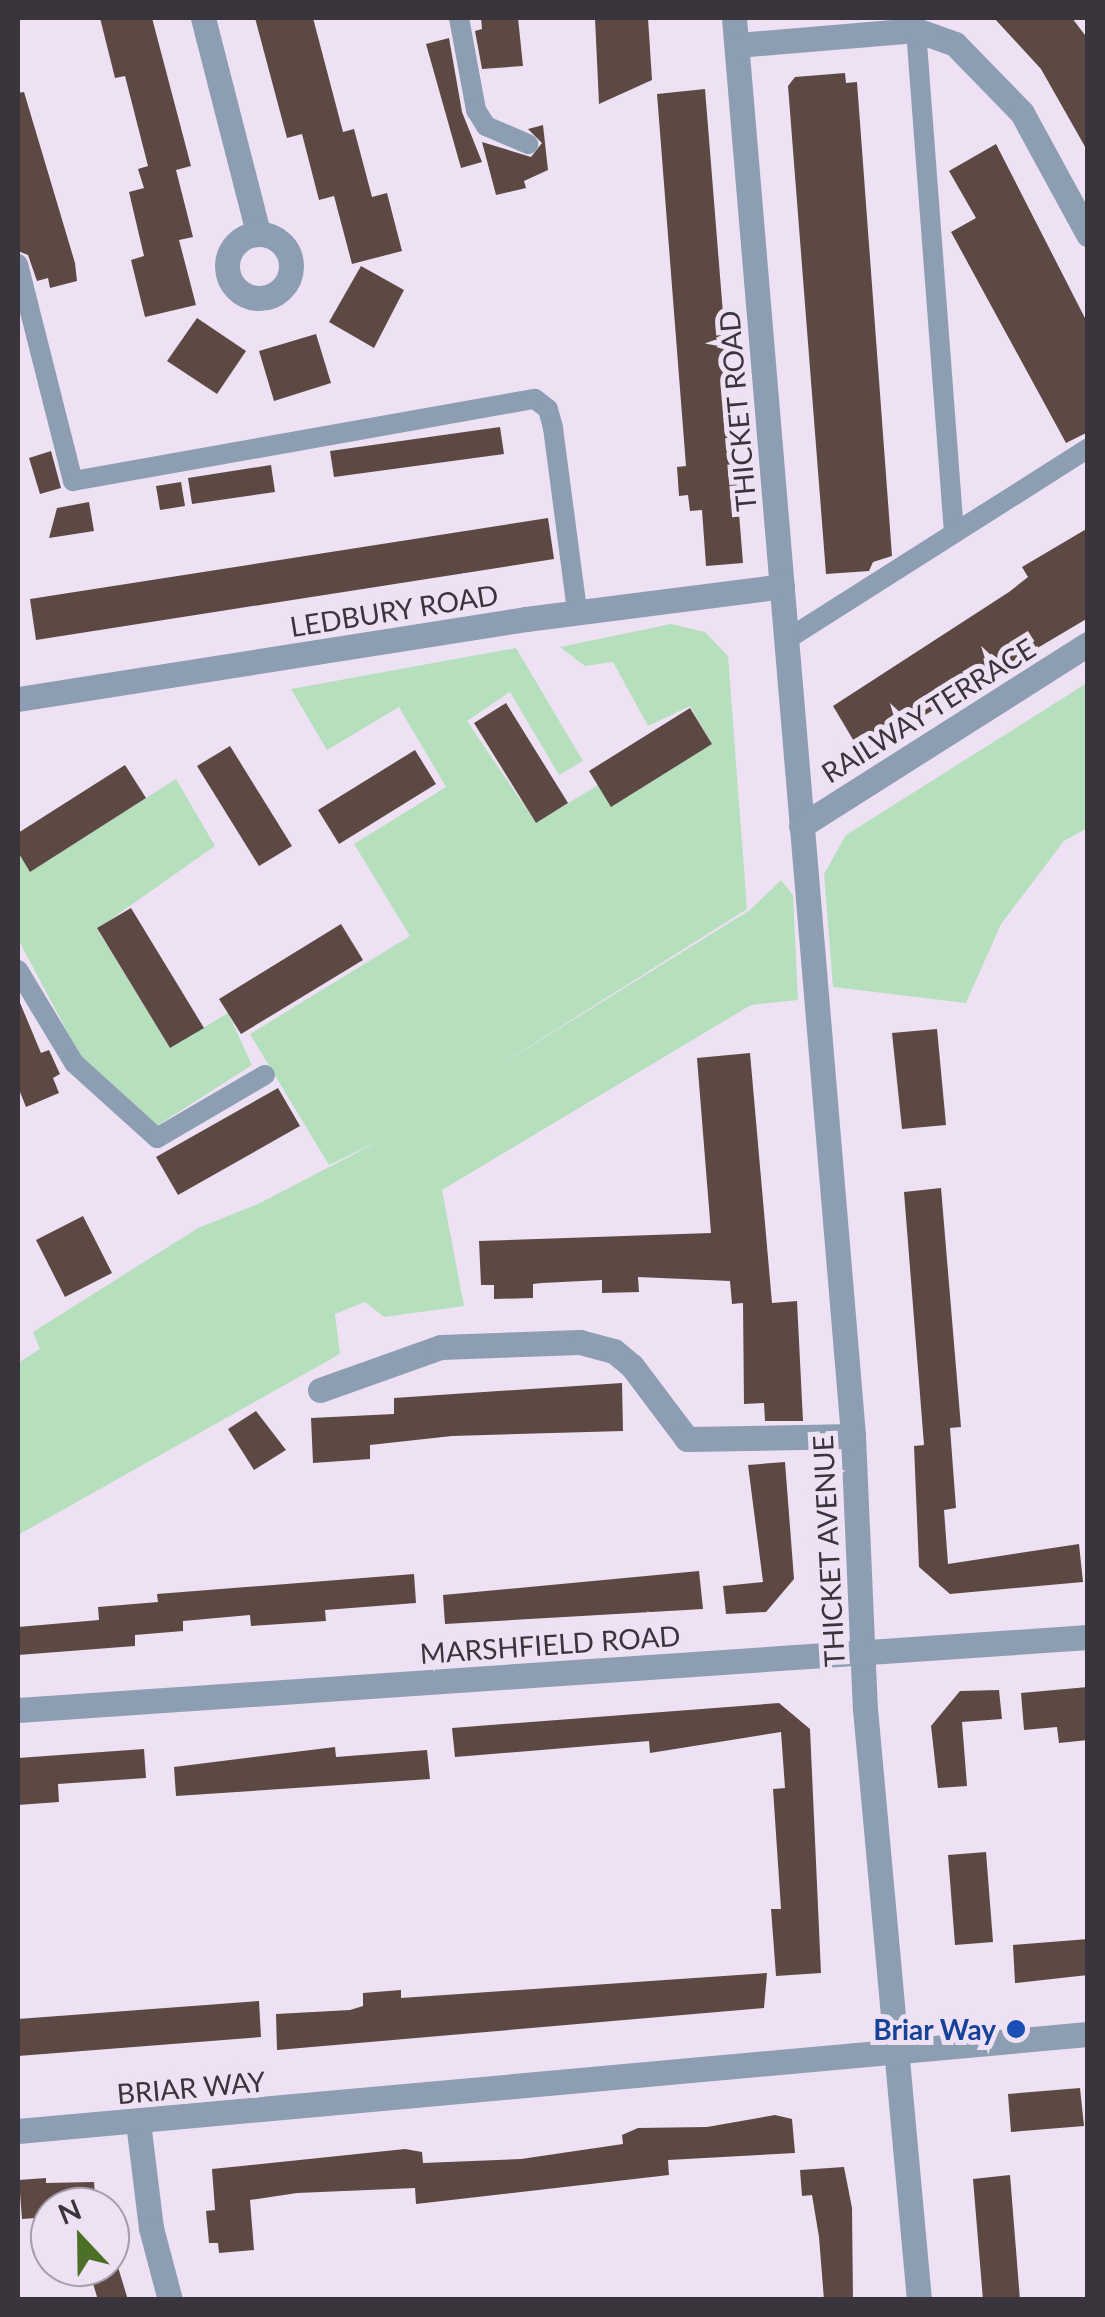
<!DOCTYPE html>
<html>
<head>
<meta charset="utf-8">
<style>
	body { margin:0 }
	#map { position:relative; width:1105px; height:2317px; overflow:hidden; background:#eee1f3; font-family:Lato,sans-serif }
	div>[style] { position:absolute }
	.green>* { inset:0; background:#b6e0bd }
	.building>* { inset:0; background:#5d4944 }
	.service>* { height:20px; margin:-10px; padding:0 10px; transform-origin:10px; border-radius:10px; background:#8d9eb3 }
	.minor>* { height:25px; margin:-12.5px; padding:0 12.5px; transform-origin:12.5px; border-radius:12.5px; background:#8d9eb3 }
	.minor>.ring { margin:-12.5px; padding:0; box-sizing:content-box; background:none; border:25px solid #8d9eb3; border-radius:50% }
	.dots>* { width:28px; height:28px; translate:-50% -50%; box-sizing:border-box; border:5px solid #eee1f3; border-radius:50% }
	span { translate:-50% -50%; white-space:nowrap; text-align:center; line-height:1.15; -webkit-text-stroke:10px #eee1f3; paint-order:stroke }
	.street-label { font-size:28px; color:#3a353c }
	.transit-label { font-size:28px; color:#164399; font-weight:700 }
	.right { translate:-100% -50%; text-align:right }
	.frame { position:absolute; inset:0; border:20px solid #3a353c; pointer-events:none }
	.north { position:absolute; left:30px; top:2187px; width:100px; height:100px; box-sizing:border-box; background:#eee1f3; border:2px solid #a69caa; border-radius:50%; rotate:338deg; font-size:28px; font-weight:700; line-height:40px; text-align:center; color:#3a353c }
	.north::after { content:''; display:block; margin:auto; width:35px; height:45px; background:#4c6f27; clip-path:polygon(50% 0,100% 100%,50% 72%,0 100%) }
</style>
</head>
<body>
<div id="map">
	<div class="green">
		<div style="clip-path:polygon(671px 624px,705px 632px,728px 656px,747px 909px,481px 1077px,750px 910px,781px 880px,793px 895px,798px 1000px,751px 1005px,442px 1190px,464px 1306px,384px 1317px,365px 1302px,335px 1314px,340px 1354px,18px 1535px,18px 1363px,40px 1349px,33px 1332px,198px 1228px,258px 1204px,383px 1139px,329px 1165px,250px 1034px,410px 936px,354px 844px,446px 787px,399px 707px,327px 750px,291px 689px,516px 648px,583px 761px,559px 775px,510px 692px,467px 721px,536px 823px,598px 785px,612px 806px,712px 744px,690px 706px,648px 726px,613px 662px,585px 666px,560px 647px)"></div>
		<div style="clip-path:polygon(1087px 683px,1087px 828px,1064px 841px,1001px 924px,966px 1003px,833px 987px,824px 874px,846px 835px)"></div>
		<div style="clip-path:polygon(176px 779px,215px 846px,97px 929px,170px 1048px,228px 1013px,252px 1065px,152px 1129px,79px 1054px,18px 939px,18px 852px,31px 871px)"></div>
	</div>
	<div class="building">
		<div style="clip-path:polygon(100px 18px,152px 18px,191px 166px,176px 170px,193px 237px,179px 240px,196px 305px,145px 317px,131px 260px,144px 256px,129px 192px,144px 188px,138px 169px,148px 166px,125px 76px,115px 78px)"></div>
		<div style="clip-path:polygon(255px 18px,313px 18px,343px 132px,354px 129px,372px 197px,387px 193px,402px 251px,352px 264px,334px 196px,319px 200px,302px 134px,287px 138px)"></div>
		<div style="clip-path:polygon(481px 18px,518px 18px,523px 66px,482px 69px,475px 31px,482px 29px)"></div>
		<div style="clip-path:polygon(595px 18px,648px 18px,652px 80px,599px 104px)"></div>
		<div style="clip-path:polygon(994px 18px,1072px 18px,1088px 39px,1088px 152px,1041px 69px)"></div>
		<div style="clip-path:polygon(449px 38px,462px 112px,482px 162px,461px 168px,426px 44px)"></div>
		<div style="clip-path:polygon(845px 73px,846px 83px,857px 82px,892px 556px,873px 562px,869px 571px,826px 574px,788px 86px,795px 77px)"></div>
		<div style="clip-path:polygon(705px 89px,743px 563px,706px 566px,702px 510px,690px 511px,688px 495px,679px 496px,677px 467px,686px 466px,657px 94px)"></div>
		<div style="clip-path:polygon(24px 92px,75px 263px,77px 281px,50px 288px,48px 278px,37px 281px,28px 255px,18px 251px,18px 93px)"></div>
		<div style="clip-path:polygon(543px 125px,548px 170px,524px 181px,526px 188px,496px 195px,482px 142px,531px 157px,542px 143px,528px 129px)"></div>
		<div style="clip-path:polygon(996px 144px,1088px 324px,1088px 432px,1066px 443px,951px 232px,976px 218px,949px 171px)"></div>
		<div style="clip-path:polygon(361px 266px,404px 290px,374px 348px,329px 322px)"></div>
		<div style="clip-path:polygon(197px 318px,246px 351px,217px 394px,167px 361px)"></div>
		<div style="clip-path:polygon(316px 334px,331px 383px,274px 401px,259px 351px)"></div>
		<div style="clip-path:polygon(500px 427px,504px 454px,334px 477px,330px 451px)"></div>
		<div style="clip-path:polygon(51px 451px,61px 488px,40px 494px,29px 458px)"></div>
		<div style="clip-path:polygon(271px 465px,275px 492px,192px 504px,188px 478px)"></div>
		<div style="clip-path:polygon(181px 482px,185px 506px,160px 510px,156px 486px)"></div>
		<div style="clip-path:polygon(89px 502px,94px 531px,49px 538px,57px 508px)"></div>
		<div style="clip-path:polygon(548px 518px,554px 559px,36px 640px,30px 599px)"></div>
		<div style="clip-path:polygon(1088px 528px,1088px 618px,861px 753px,833px 706px,1009px 592px,1028px 577px,1022px 567px)"></div>
		<div style="clip-path:polygon(506px 703px,568px 803px,536px 823px,474px 723px)"></div>
		<div style="clip-path:polygon(690px 708px,712px 744px,611px 807px,589px 771px)"></div>
		<div style="clip-path:polygon(230px 746px,292px 846px,259px 866px,197px 766px)"></div>
		<div style="clip-path:polygon(415px 750px,436px 784px,339px 844px,318px 810px)"></div>
		<div style="clip-path:polygon(125px 765px,146px 798px,30px 872px,18px 852px,18px 833px)"></div>
		<div style="clip-path:polygon(131px 908px,204px 1028px,170px 1048px,97px 928px)"></div>
		<div style="clip-path:polygon(341px 924px,363px 960px,241px 1034px,219px 999px)"></div>
		<div style="clip-path:polygon(18px 998px,41px 1053px,49px 1050px,60px 1074px,53px 1078px,59px 1093px,26px 1107px,18px 1087px)"></div>
		<div style="clip-path:polygon(937px 1029px,946px 1125px,902px 1129px,892px 1033px)"></div>
		<div style="clip-path:polygon(750px 1053px,772px 1303px,797px 1301px,803px 1421px,765px 1421px,764px 1403px,744px 1404px,743px 1303px,732px 1304px,730px 1281px,638px 1277px,639px 1292px,602px 1293px,602px 1280px,542px 1283px,533px 1284px,533px 1298px,494px 1299px,494px 1285px,481px 1285px,479px 1241px,711px 1233px,697px 1058px)"></div>
		<div style="clip-path:polygon(278px 1088px,300px 1126px,178px 1195px,156px 1157px)"></div>
		<div style="clip-path:polygon(941px 1188px,961px 1427px,950px 1428px,956px 1508px,944px 1510px,948px 1564px,1079px 1544px,1083px 1582px,950px 1594px,919px 1567px,914px 1446px,924px 1445px,904px 1192px)"></div>
		<div style="clip-path:polygon(83px 1216px,112px 1273px,65px 1297px,36px 1240px)"></div>
		<div style="clip-path:polygon(622px 1383px,623px 1431px,452px 1436px,370px 1445px,370px 1459px,313px 1463px,311px 1418px,394px 1414px,394px 1398px)"></div>
		<div style="clip-path:polygon(256px 1411px,286px 1450px,254px 1470px,228px 1429px)"></div>
		<div style="clip-path:polygon(785px 1462px,794px 1579px,766px 1612px,726px 1614px,723px 1586px,763px 1582px,748px 1465px)"></div>
		<div style="clip-path:polygon(699px 1571px,703px 1609px,445px 1624px,443px 1595px)"></div>
		<div style="clip-path:polygon(414px 1574px,416px 1603px,325px 1610px,326px 1621px,251px 1626px,250px 1615px,183px 1621px,183px 1631px,135px 1635px,135px 1646px,18px 1655px,18px 1627px,99px 1620px,98px 1607px,158px 1602px,157px 1594px)"></div>
		<div style="clip-path:polygon(1088px 1687px,1088px 1740px,1059px 1743px,1057px 1727px,1024px 1730px,1021px 1693px)"></div>
		<div style="clip-path:polygon(999px 1690px,1002px 1719px,962px 1722px,967px 1786px,938px 1788px,931px 1726px,960px 1691px)"></div>
		<div style="clip-path:polygon(779px 1703px,810px 1729px,821px 1973px,776px 1976px,771px 1909px,781px 1909px,773px 1789px,785px 1788px,781px 1732px,650px 1753px,649px 1741px,455px 1757px,452px 1728px)"></div>
		<div style="clip-path:polygon(335px 1747px,336px 1757px,427px 1750px,430px 1779px,176px 1796px,174px 1767px)"></div>
		<div style="clip-path:polygon(144px 1749px,146px 1778px,58px 1784px,59px 1802px,18px 1805px,18px 1758px)"></div>
		<div style="clip-path:polygon(986px 1852px,993px 1942px,955px 1945px,948px 1855px)"></div>
		<div style="clip-path:polygon(1088px 1939px,1088px 1975px,1015px 1983px,1013px 1945px)"></div>
		<div style="clip-path:polygon(767px 1973px,764px 2008px,277px 2050px,276px 2014px,350px 2010px,363px 2006px,363px 1993px,401px 1990px,401px 1998px)"></div>
		<div style="clip-path:polygon(259px 2001px,261px 2037px,18px 2056px,18px 2019px)"></div>
		<div style="clip-path:polygon(1080px 2088px,1084px 2126px,1011px 2132px,1008px 2094px)"></div>
		<div style="clip-path:polygon(775px 2115px,792px 2119px,795px 2153px,668px 2160px,669px 2175px,416px 2204px,415px 2188px,297px 2193px,250px 2200px,254px 2250px,219px 2253px,218px 2243px,209px 2243px,206px 2211px,215px 2210px,212px 2169px,405px 2149px,422px 2152px,423px 2163px,521px 2159px,623px 2144px,622px 2135px,638px 2128px,707px 2127px)"></div>
		<div style="clip-path:polygon(844px 2167px,852px 2208px,853px 2300px,824px 2300px,819px 2237px,812px 2195px,802px 2196px,800px 2170px)"></div>
		<div style="clip-path:polygon(1010px 2175px,1020px 2300px,983px 2300px,973px 2179px)"></div>
		<div style="clip-path:polygon(46px 2178px,46px 2183px,94px 2182px,96px 2207px,50px 2207px,50px 2217px,22px 2219px,19px 2180px)"></div>
		<div style="clip-path:polygon(88px 2267px,118px 2267px,128px 2300px,98px 2300px)"></div>
	</div>
	<div class="service">
		<div style="left:459px;top:18px;width:94px;rotate:79.5deg"></div>
		<div style="left:476px;top:110px;width:19px;rotate:58deg"></div>
		<div style="left:486px;top:126px;width:46px;rotate:23.2deg"></div>
		<div style="left:916px;top:30px;width:504px;rotate:85.68deg"></div>
		<div style="left:18px;top:264px;width:224px;rotate:75.8deg"></div>
		<div style="left:73px;top:481px;width:469px;rotate:-10.1deg"></div>
		<div style="left:535px;top:399px;width:16px;rotate:38deg"></div>
		<div style="left:548px;top:409px;width:20px;rotate:75deg"></div>
		<div style="left:553px;top:428px;width:185px;rotate:82.5deg"></div>
		<div style="left:786px;top:640px;width:358px;rotate:-32.4deg"></div>
		<div style="left:18px;top:970px;width:109px;rotate:58.9deg"></div>
		<div style="left:74px;top:1063px;width:112px;rotate:42.1deg"></div>
		<div style="left:157px;top:1138px;width:125px;rotate:-30.3deg"></div>
	</div>
	<div class="minor">
		<div style="left:203px;top:18px;width:221px;rotate:75.6deg"></div>
		<div style="left:734px;top:18px;width:1423px;rotate:85.2deg"></div>
		<div style="left:853px;top:1436px;width:273px;rotate:87.5deg"></div>
		<div style="left:865px;top:1709px;width:593px;rotate:84.78deg"></div>
		<div style="left:737px;top:45px;width:180px;rotate:-4.8deg"></div>
		<div style="left:916px;top:30px;width:41px;rotate:19.7deg"></div>
		<div style="left:955px;top:44px;width:96px;rotate:45.8deg"></div>
		<div style="left:1022px;top:113px;width:138px;rotate:61.4deg"></div>
		<div class="ring" style="left:227px;top:234px;width:39px;height:39px"></div>
		<div style="left:18px;top:699px;width:514px;rotate:-8.95deg"></div>
		<div style="left:526px;top:619px;width:258px;rotate:-7.3deg"></div>
		<div style="left:801px;top:826px;width:340px;rotate:-32.4deg"></div>
		<div style="left:320px;top:1390px;width:128px;rotate:-19.6deg"></div>
		<div style="left:441px;top:1347px;width:139px;rotate:-2.1deg"></div>
		<div style="left:580px;top:1342px;width:35px;rotate:15deg"></div>
		<div style="left:614px;top:1351px;width:23px;rotate:40deg"></div>
		<div style="left:632px;top:1366px;width:91px;rotate:53deg"></div>
		<div style="left:687px;top:1439px;width:166px;rotate:-1deg"></div>
		<div style="left:18px;top:1710px;width:1072px;rotate:-3.9deg"></div>
		<div style="left:138px;top:2122px;width:107px;rotate:83deg"></div>
		<div style="left:151px;top:2228px;width:74px;rotate:75.2deg"></div>
		<div style="left:18px;top:2131px;width:1074px;rotate:-5.18deg"></div>
	</div>
	<div class="dots">
		<div style="left:1016px;top:2029px;background:#1a4fb4"></div>
	</div>
	<div class="street-label">
		<span style="left:737px;top:411px;rotate:-95deg">THICKET ROAD</span>
		<span style="left:394px;top:610px;rotate:-9deg">LEDBURY ROAD</span>
		<span style="left:928px;top:710px;rotate:-32deg">RAILWAY TERRACE</span>
		<span style="left:828px;top:1551px;rotate:-93deg">THICKET AVENUE</span>
		<span style="left:550px;top:1644px;rotate:-4deg">MARSHFIELD ROAD</span>
		<span style="left:191px;top:2087px;rotate:-5deg">BRIAR WAY</span>
	</div>
	<div class="transit-label">
		<span class="right" style="left:996px;top:2029px">Briar Way</span>
	</div>
	<div class="frame"></div>
	<div class="north">N</div>
</div>
</body>
</html>
